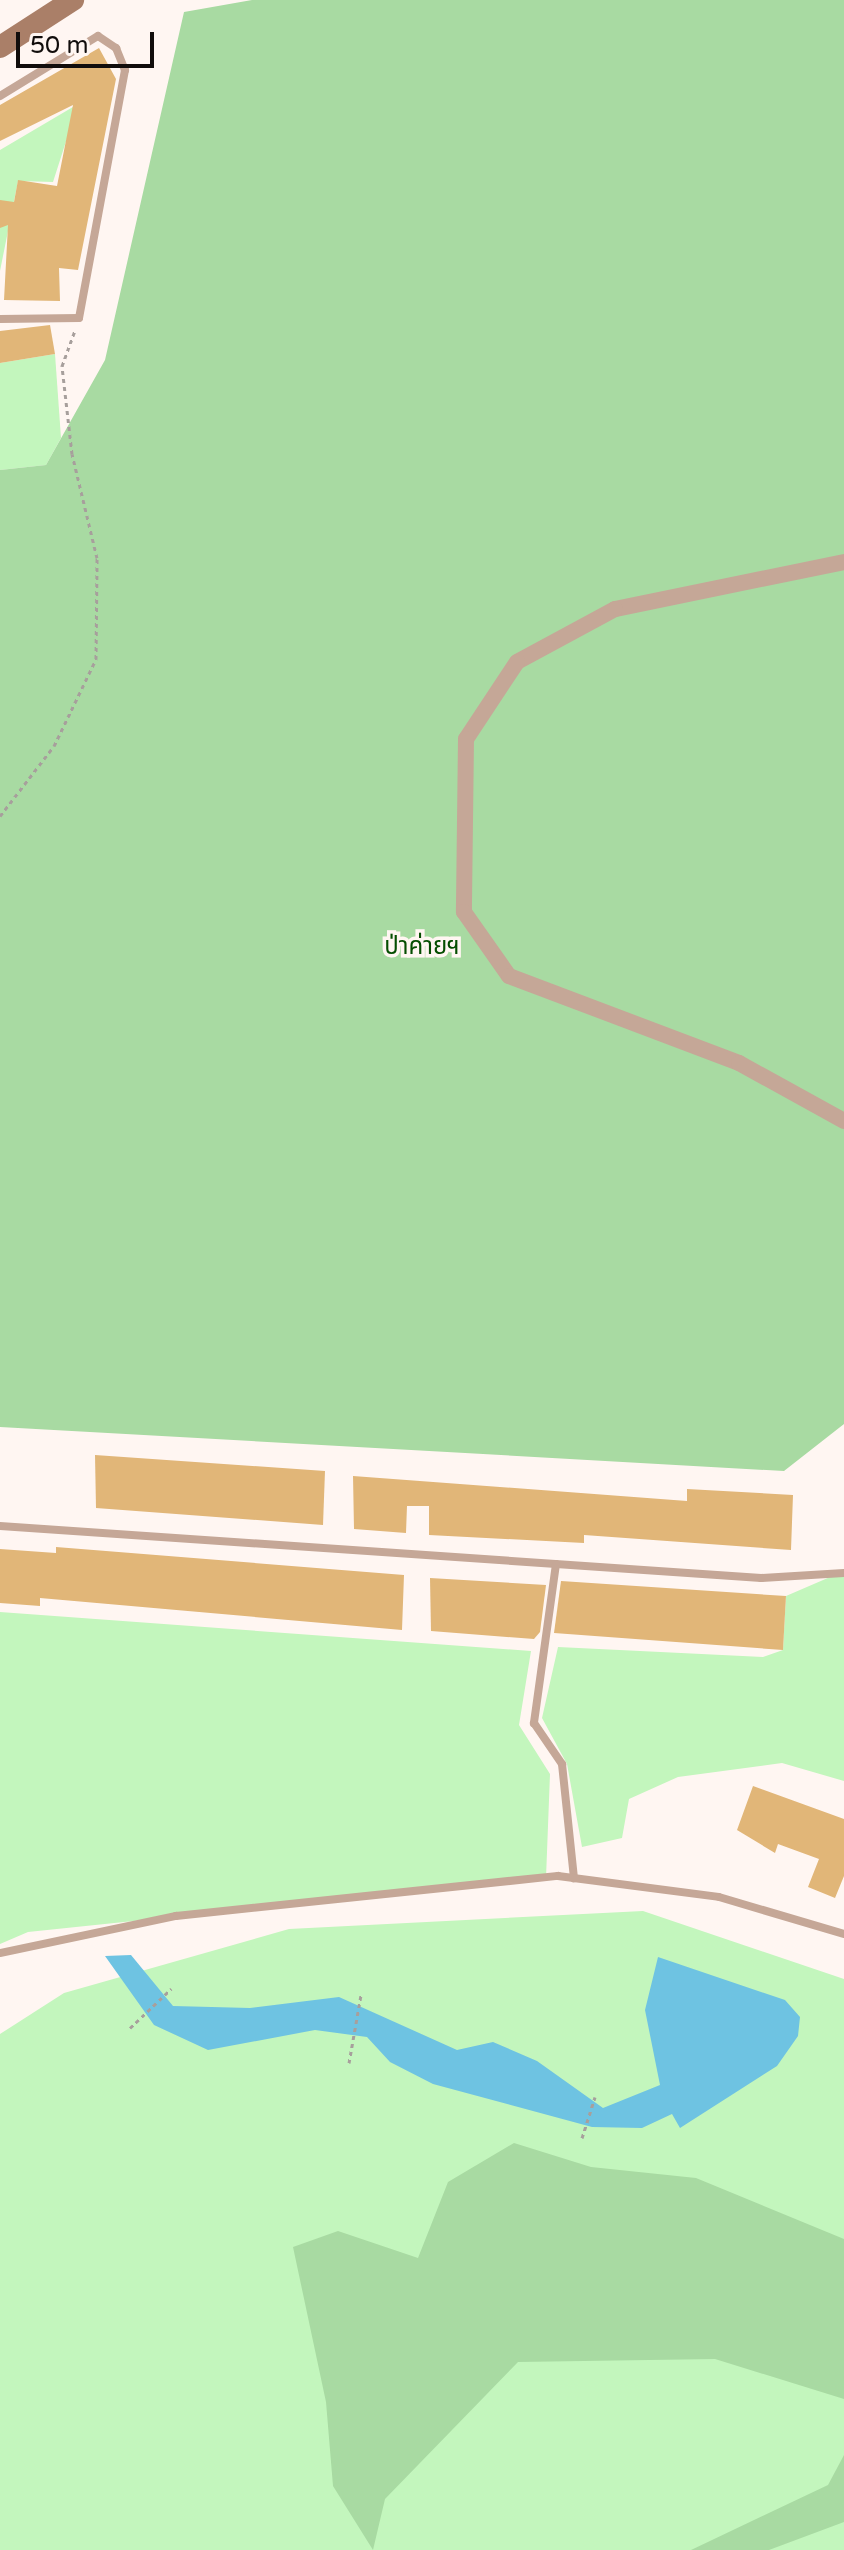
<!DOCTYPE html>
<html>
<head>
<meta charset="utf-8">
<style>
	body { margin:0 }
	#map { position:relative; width:844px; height:2550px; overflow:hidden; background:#fff6f2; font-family:"Varela Round","Noto Sans Thai",sans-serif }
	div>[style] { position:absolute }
	.green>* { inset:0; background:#c3f6bd }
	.forest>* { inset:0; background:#a8daa2 }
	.water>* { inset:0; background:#6ec3e2 }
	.building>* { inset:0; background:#e1b678 }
	.path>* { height:3px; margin-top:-1.5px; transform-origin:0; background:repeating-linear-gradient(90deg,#a79f9c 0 4px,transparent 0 8px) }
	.service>* { height:8px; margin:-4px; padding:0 4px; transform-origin:4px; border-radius:4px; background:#c5a797 }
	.minor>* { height:16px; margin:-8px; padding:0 8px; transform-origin:8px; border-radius:8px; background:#c5a797 }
	.secondary>* { height:22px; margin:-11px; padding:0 11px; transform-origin:11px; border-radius:11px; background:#aa7f68 }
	span { translate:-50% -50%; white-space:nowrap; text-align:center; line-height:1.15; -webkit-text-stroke:7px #fff6f2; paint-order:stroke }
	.park-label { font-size:24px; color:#054e01 }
	.scale { position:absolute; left:16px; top:32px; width:138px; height:36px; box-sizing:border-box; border:4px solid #110d0c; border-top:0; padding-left:10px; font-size:24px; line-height:28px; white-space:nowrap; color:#110d0c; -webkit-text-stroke:6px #fff6f2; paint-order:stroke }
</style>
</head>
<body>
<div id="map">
	<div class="green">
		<div style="clip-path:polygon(78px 104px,53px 182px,18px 181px,0 271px,0 150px)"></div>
		<div style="clip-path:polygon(55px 354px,61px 438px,46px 465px,0 470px,0 363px)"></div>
		<div style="clip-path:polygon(844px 1571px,844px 1781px,782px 1763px,678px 1777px,629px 1799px,622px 1838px,582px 1847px,567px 1764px,542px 1718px,558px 1647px,763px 1657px,783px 1650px,786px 1596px)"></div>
		<div style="clip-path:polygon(0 1612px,531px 1651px,519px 1725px,550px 1774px,546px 1878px,28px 1932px,0 1944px)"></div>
		<div style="clip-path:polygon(643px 1911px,844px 1979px,844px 2550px,0 2550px,0 2034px,64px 1993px,289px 1929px)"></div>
	</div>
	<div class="forest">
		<div style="clip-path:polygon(252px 0,844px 0,844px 1424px,784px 1471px,0 1427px,0 470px,46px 465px,105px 360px,184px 12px)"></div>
		<div style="clip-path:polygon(514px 2143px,591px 2167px,696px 2178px,844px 2239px,844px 2399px,715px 2359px,518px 2362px,385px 2499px,373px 2550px,333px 2486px,326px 2402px,293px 2247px,338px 2231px,418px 2258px,448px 2182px)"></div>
		<div style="clip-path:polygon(844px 2455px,844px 2522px,769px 2550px,691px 2550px,828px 2485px)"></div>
	</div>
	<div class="water">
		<div style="clip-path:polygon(131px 1955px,173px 2006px,250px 2008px,339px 1997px,457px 2050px,493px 2042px,537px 2061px,603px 2108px,660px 2085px,645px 2010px,658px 1957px,785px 2000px,800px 2017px,798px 2036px,777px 2066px,680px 2128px,672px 2114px,642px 2128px,592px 2127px,433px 2084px,390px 2062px,367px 2037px,315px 2030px,208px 2050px,154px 2025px,105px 1956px)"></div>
	</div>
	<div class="building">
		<div style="clip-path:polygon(99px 48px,116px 79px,78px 270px,59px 268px,60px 301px,4px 300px,8px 225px,0 228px,0 200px,14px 202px,18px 180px,57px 186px,73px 105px,0 141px,0 105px)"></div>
		<div style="clip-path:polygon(50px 325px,55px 354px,0 363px,0 331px)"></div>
		<div style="clip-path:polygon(95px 1455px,325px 1471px,323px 1525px,96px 1508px)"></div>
		<div style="clip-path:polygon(353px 1476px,687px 1501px,687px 1489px,793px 1495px,791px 1550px,584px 1535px,584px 1543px,429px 1535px,429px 1506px,407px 1506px,406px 1533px,354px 1529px)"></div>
		<div style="clip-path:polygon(56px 1547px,404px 1575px,402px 1630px,40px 1598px,40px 1606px,0 1603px,0 1549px,56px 1553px)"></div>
		<div style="clip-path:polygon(430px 1578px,546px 1585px,540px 1632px,534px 1639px,431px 1631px)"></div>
		<div style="clip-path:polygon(561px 1581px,786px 1596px,783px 1650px,554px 1633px)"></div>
		<div style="clip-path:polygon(753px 1786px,844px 1819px,844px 1876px,835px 1898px,808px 1887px,819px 1859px,778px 1844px,775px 1853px,737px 1830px)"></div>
	</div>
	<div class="path">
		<div style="left:0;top:816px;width:88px;rotate:-52.4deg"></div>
		<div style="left:54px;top:746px;width:97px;rotate:-64.2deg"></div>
		<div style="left:96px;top:659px;width:101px;rotate:-89.4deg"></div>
		<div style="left:97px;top:558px;width:107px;rotate:-103.5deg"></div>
		<div style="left:72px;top:454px;width:89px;rotate:-96.5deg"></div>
		<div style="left:62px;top:366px;width:38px;rotate:-70deg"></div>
		<div style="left:130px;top:2028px;width:57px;rotate:-43.6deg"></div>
		<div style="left:349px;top:2063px;width:69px;rotate:-80deg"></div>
		<div style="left:582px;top:2138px;width:43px;rotate:-72.4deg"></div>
	</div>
	<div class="service">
		<div style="left:0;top:96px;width:115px;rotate:-31.5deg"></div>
		<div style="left:98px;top:36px;width:22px;rotate:34deg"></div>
		<div style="left:116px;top:48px;width:24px;rotate:68deg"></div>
		<div style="left:125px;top:70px;width:252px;rotate:100.5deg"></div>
		<div style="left:79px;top:318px;width:79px;rotate:179.3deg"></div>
		<div style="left:0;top:1526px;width:763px;rotate:3.91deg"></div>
		<div style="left:761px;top:1578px;width:83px;rotate:-3.4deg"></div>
		<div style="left:556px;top:1564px;width:161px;rotate:97.9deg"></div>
		<div style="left:534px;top:1723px;width:50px;rotate:55.7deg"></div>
		<div style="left:562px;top:1764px;width:115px;rotate:84deg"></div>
		<div style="left:0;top:1953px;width:180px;rotate:-11.9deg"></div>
		<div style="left:176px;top:1916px;width:384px;rotate:-6deg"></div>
		<div style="left:558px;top:1876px;width:162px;rotate:7.4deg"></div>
		<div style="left:719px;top:1897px;width:130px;rotate:16.5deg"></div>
	</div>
	<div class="minor">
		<div style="left:844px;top:562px;width:234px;rotate:168.4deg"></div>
		<div style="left:615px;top:609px;width:111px;rotate:151.6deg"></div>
		<div style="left:517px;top:662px;width:92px;rotate:123.5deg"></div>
		<div style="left:466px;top:739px;width:173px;rotate:90.7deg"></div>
		<div style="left:464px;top:912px;width:78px;rotate:54.9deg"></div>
		<div style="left:509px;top:976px;width:246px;rotate:20.7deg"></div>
		<div style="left:739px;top:1063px;width:120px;rotate:28.9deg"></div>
	</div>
	<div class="secondary">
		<div style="left:0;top:47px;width:87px;rotate:-32.8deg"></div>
	</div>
	<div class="park-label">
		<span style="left:422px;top:947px">ป่าค่ายฯ</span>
	</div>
	<div class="scale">50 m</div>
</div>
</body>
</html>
